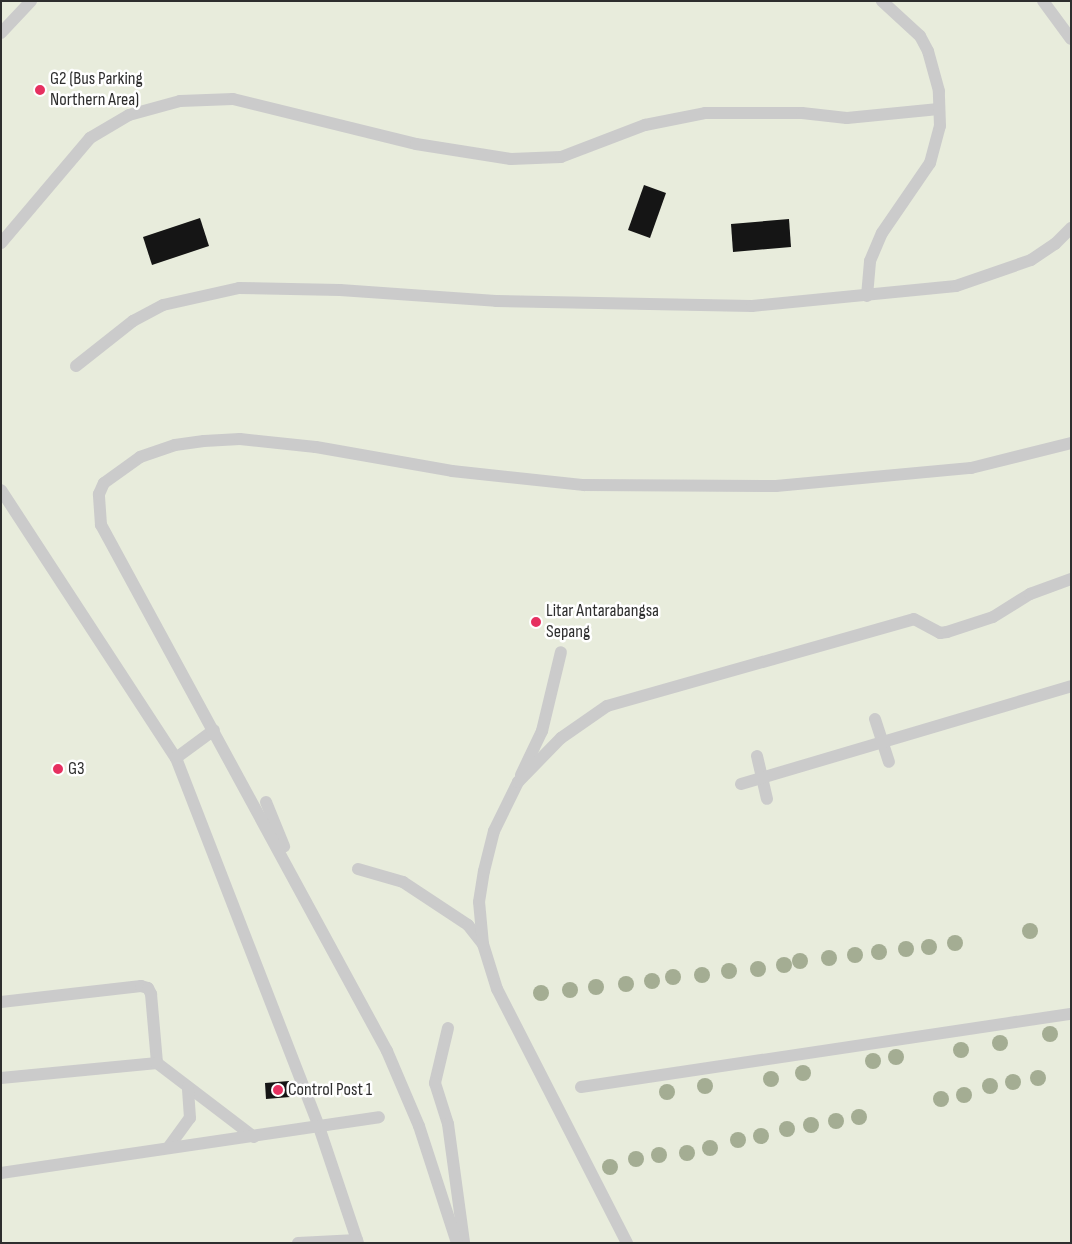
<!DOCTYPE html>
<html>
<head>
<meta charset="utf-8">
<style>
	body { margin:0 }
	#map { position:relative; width:1072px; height:1244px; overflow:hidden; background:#fff; font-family:"Sofia Sans Condensed",sans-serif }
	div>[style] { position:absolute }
	.green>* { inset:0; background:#e8ecdc }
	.building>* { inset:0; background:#151515 }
	.lane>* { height:12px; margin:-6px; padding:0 6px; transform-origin:6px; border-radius:6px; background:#cbcbcb }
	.trees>* { width:16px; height:16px; margin:-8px; border-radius:50%; background:#a4ad93 }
	.dots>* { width:14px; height:14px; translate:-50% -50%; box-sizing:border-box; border:2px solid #fff; border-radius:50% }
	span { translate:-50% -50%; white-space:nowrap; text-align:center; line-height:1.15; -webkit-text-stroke:5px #fff; paint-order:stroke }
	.poi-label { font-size:18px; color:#2e2e2e }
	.left { translate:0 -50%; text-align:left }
	.frame { position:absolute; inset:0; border:2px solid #2e2e2e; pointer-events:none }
</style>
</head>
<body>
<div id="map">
	<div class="green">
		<div style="clip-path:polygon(1px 1px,1071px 1px,1071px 1243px,1px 1243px)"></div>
	</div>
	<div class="building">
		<div style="clip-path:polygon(644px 185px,666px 193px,650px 238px,628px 230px)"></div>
		<div style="clip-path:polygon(200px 218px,209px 246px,152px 265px,143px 237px)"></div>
		<div style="clip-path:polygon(789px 219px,791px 247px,733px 252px,731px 224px)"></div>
		<div style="clip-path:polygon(289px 1081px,290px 1097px,266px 1099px,265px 1083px)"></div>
	</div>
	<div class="lane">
		<div style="left:1043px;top:1px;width:47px;rotate:53.6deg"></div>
		<div style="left:1px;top:33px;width:44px;rotate:-46.8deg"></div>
		<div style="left:1px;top:243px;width:138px;rotate:-49.7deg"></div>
		<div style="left:90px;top:138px;width:45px;rotate:-30.5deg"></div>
		<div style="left:129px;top:115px;width:53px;rotate:-15.4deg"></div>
		<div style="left:180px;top:101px;width:53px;rotate:-2.2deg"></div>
		<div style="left:233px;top:99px;width:188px;rotate:13.8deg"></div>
		<div style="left:416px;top:144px;width:96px;rotate:9deg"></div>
		<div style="left:511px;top:159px;width:50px;rotate:-2.3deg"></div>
		<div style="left:561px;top:157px;width:90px;rotate:-20.9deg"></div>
		<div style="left:645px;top:125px;width:61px;rotate:-11.3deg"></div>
		<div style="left:705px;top:113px;width:97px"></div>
		<div style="left:802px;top:113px;width:45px;rotate:6.3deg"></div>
		<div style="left:847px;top:118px;width:92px;rotate:-5.6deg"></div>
		<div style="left:867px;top:296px;width:35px;rotate:-85deg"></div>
		<div style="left:870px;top:261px;width:30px;rotate:-67deg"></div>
		<div style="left:882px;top:233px;width:85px;rotate:-55.6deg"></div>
		<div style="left:930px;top:163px;width:38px;rotate:-75deg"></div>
		<div style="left:940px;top:126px;width:35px;rotate:-92deg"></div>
		<div style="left:939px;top:91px;width:41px;rotate:-105.4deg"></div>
		<div style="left:928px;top:51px;width:17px;rotate:-118deg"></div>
		<div style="left:920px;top:36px;width:52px;rotate:-137.4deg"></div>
		<div style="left:76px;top:366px;width:73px;rotate:-38.3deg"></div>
		<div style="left:133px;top:321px;width:34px;rotate:-28deg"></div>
		<div style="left:163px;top:305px;width:78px;rotate:-12.6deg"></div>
		<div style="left:239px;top:288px;width:101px;rotate:1.1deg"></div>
		<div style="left:340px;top:290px;width:156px;rotate:4deg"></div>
		<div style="left:496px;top:301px;width:256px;rotate:1.1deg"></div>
		<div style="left:752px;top:306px;width:205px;rotate:-5.6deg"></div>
		<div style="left:956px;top:286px;width:79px;rotate:-19.1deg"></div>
		<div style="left:1031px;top:260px;width:29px;rotate:-34deg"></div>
		<div style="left:1055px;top:244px;width:23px;rotate:-45deg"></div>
		<div style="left:1px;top:490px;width:320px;rotate:56.9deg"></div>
		<div style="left:176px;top:758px;width:396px;rotate:68.8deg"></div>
		<div style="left:319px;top:1127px;width:122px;rotate:71.4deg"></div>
		<div style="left:875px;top:719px;width:45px;rotate:72deg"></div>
		<div style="left:757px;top:756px;width:44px;rotate:76.9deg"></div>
		<div style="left:176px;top:758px;width:47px;rotate:-36.4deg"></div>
		<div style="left:521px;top:775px;width:49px;rotate:-64.5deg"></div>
		<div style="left:542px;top:731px;width:81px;rotate:-76.5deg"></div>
		<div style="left:741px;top:784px;width:344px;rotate:-16.5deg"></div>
		<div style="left:266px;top:802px;width:48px;rotate:67.8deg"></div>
		<div style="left:358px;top:869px;width:47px;rotate:16.1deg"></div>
		<div style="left:403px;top:882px;width:78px;rotate:33.5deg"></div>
		<div style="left:468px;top:925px;width:24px;rotate:52deg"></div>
		<div style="left:1px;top:1002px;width:141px;rotate:-6.5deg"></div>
		<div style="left:141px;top:986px;width:7px;rotate:16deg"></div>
		<div style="left:148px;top:988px;width:7px;rotate:63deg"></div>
		<div style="left:151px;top:994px;width:69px;rotate:85deg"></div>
		<div style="left:448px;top:1028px;width:57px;rotate:103.3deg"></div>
		<div style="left:435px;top:1083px;width:43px;rotate:72.4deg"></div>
		<div style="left:448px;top:1124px;width:120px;rotate:82.3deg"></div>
		<div style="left:1px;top:1078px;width:157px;rotate:-5.5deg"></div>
		<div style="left:157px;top:1063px;width:122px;rotate:37.3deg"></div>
		<div style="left:581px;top:1087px;width:495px;rotate:-8.5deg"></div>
		<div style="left:168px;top:1148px;width:37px;rotate:-54deg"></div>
		<div style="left:190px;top:1118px;width:31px;rotate:-94deg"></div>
		<div style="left:1px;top:1173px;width:382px;rotate:-8.4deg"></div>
		<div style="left:298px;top:1243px;width:59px;rotate:-2.9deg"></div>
		<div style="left:457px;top:1243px;width:123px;rotate:-108deg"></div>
		<div style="left:419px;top:1126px;width:82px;rotate:-113.1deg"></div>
		<div style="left:387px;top:1051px;width:599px;rotate:-118.53deg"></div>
		<div style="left:101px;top:525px;width:31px;rotate:-94deg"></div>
		<div style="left:99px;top:494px;width:12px;rotate:-66deg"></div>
		<div style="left:104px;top:483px;width:44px;rotate:-35.8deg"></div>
		<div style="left:140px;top:457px;width:37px;rotate:-19deg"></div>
		<div style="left:175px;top:445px;width:29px;rotate:-8deg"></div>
		<div style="left:204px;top:441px;width:36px;rotate:-3deg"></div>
		<div style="left:240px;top:439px;width:76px;rotate:6deg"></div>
		<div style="left:316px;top:447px;width:138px;rotate:10deg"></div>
		<div style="left:452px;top:471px;width:133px;rotate:6.1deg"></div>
		<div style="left:584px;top:485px;width:192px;rotate:0.3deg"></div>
		<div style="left:776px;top:486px;width:196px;rotate:-5.3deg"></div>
		<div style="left:971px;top:468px;width:103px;rotate:-14deg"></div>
		<div style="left:627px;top:1243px;width:285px;rotate:-117.1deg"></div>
		<div style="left:497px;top:989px;width:47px;rotate:-107.3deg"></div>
		<div style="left:483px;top:944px;width:42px;rotate:-95.4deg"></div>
		<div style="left:479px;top:902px;width:31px;rotate:-81deg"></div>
		<div style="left:484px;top:871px;width:41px;rotate:-76deg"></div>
		<div style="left:494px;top:831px;width:55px;rotate:-63.9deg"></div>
		<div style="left:518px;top:782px;width:62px;rotate:-45.7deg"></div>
		<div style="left:561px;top:738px;width:56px;rotate:-34.8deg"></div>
		<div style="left:607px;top:706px;width:319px;rotate:-15.8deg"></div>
		<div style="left:914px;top:619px;width:30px;rotate:28deg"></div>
		<div style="left:940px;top:633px;width:7px;rotate:-8deg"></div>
		<div style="left:947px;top:632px;width:48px;rotate:-18.1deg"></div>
		<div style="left:993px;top:617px;width:44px;rotate:-31.9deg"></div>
		<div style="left:1030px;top:594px;width:44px;rotate:-20.1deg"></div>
	</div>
	<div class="trees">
		<div style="left:1030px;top:931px"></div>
		<div style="left:955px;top:943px"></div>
		<div style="left:929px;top:947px"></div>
		<div style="left:906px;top:949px"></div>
		<div style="left:879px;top:952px"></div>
		<div style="left:855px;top:955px"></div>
		<div style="left:829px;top:958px"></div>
		<div style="left:800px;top:961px"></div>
		<div style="left:784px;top:965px"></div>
		<div style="left:758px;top:969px"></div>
		<div style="left:729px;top:971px"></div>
		<div style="left:702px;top:975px"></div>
		<div style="left:673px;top:977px"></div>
		<div style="left:652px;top:981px"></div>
		<div style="left:626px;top:984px"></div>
		<div style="left:596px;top:987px"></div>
		<div style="left:570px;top:990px"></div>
		<div style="left:541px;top:993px"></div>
		<div style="left:1050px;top:1034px"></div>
		<div style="left:1000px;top:1043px"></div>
		<div style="left:961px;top:1050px"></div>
		<div style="left:896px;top:1057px"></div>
		<div style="left:873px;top:1061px"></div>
		<div style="left:803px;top:1073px"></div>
		<div style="left:1038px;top:1078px"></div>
		<div style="left:771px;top:1079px"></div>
		<div style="left:1013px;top:1082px"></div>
		<div style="left:705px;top:1086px"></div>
		<div style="left:990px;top:1086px"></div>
		<div style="left:667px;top:1092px"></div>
		<div style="left:964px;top:1095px"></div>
		<div style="left:941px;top:1099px"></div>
		<div style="left:859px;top:1117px"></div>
		<div style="left:836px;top:1121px"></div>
		<div style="left:811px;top:1125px"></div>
		<div style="left:787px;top:1129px"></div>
		<div style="left:761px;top:1136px"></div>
		<div style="left:738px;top:1140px"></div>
		<div style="left:710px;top:1148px"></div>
		<div style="left:687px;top:1153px"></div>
		<div style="left:659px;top:1155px"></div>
		<div style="left:636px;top:1159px"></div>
		<div style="left:610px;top:1167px"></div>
	</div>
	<div class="dots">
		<div style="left:40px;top:90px;background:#e63060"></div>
		<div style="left:536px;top:622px;background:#e63060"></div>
		<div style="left:58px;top:769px;background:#e63060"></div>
		<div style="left:278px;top:1090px;background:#e63060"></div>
	</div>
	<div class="poi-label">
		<span class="left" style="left:50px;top:90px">G2 (Bus Parking<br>Northern Area)</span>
		<span class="left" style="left:546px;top:622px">Litar Antarabangsa<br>Sepang</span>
		<span class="left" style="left:68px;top:769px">G3</span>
		<span class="left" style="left:288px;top:1090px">Control Post 1</span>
	</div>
	<div class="frame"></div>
</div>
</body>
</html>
